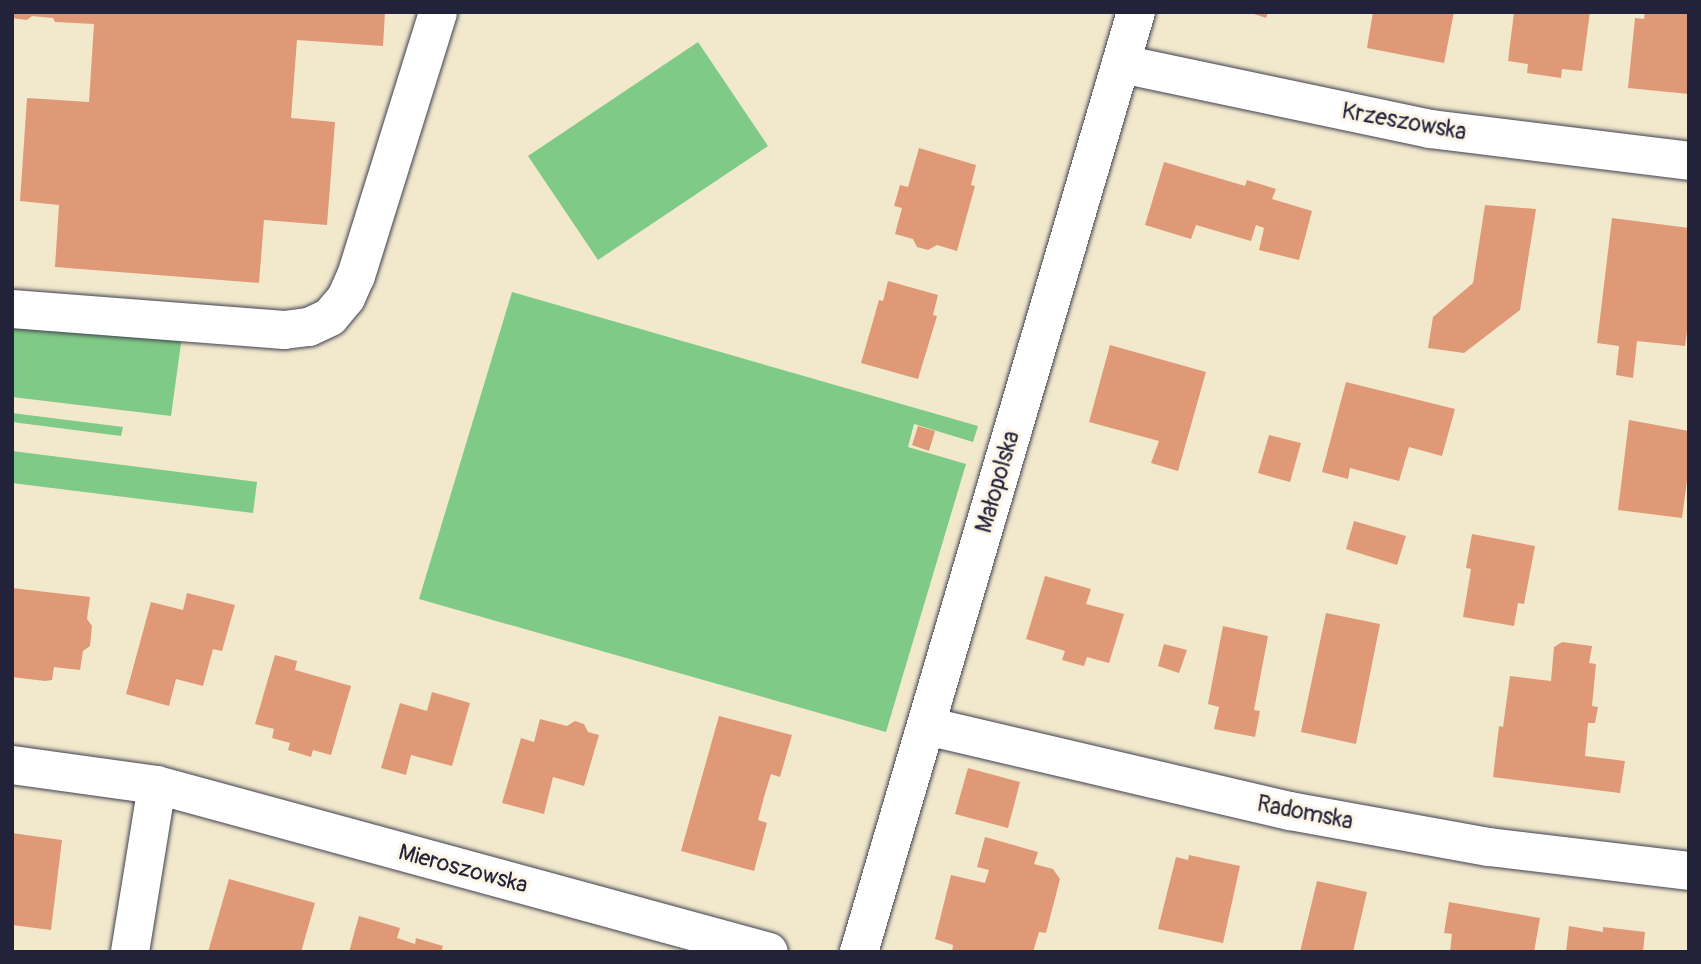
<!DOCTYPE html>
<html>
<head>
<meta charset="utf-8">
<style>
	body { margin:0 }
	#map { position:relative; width:1701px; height:964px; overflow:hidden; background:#f2e9cd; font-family:Pangolin,sans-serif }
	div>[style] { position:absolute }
	.green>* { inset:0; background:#80ca87 }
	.building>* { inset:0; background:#e09976 }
	.roads { filter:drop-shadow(0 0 2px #414051) drop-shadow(0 0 2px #414051) }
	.minor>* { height:38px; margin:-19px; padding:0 19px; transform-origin:19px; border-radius:19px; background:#fff }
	span { translate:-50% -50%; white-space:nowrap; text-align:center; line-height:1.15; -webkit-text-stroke:6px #fcf5e5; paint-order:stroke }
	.street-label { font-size:23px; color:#22223b }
	.frame { position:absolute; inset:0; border:14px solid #22223b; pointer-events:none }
</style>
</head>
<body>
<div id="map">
	<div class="green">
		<div style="clip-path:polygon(698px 42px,768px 146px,598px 260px,528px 156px)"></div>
		<div style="clip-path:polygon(512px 292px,978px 426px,973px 442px,914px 424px,908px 447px,966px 464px,886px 732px,419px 599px)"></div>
		<div style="clip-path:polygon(12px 321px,182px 336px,171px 416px,12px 397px)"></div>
		<div style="clip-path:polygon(12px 413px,123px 427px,121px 436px,12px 422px)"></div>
		<div style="clip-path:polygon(12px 451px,257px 482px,253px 513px,12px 483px)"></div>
	</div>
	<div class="building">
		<div style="clip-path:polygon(12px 12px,385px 12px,383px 46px,297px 40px,291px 118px,335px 122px,327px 225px,264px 220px,259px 283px,55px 267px,59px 205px,20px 201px,27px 98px,89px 102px,94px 24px,55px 22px,53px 18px,32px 16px,27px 20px,12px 18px)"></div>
		<div style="clip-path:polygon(1248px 12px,1268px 12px,1266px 18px)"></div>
		<div style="clip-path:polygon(1373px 12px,1454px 12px,1444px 63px,1367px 48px)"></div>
		<div style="clip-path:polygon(1514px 12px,1590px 12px,1582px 71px,1562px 69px,1561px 78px,1527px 73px,1528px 64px,1508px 61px)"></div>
		<div style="clip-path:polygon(1645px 12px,1689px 12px,1689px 94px,1628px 88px,1635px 18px,1644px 19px)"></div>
		<div style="clip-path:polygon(919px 148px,976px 165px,971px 185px,975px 186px,957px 251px,937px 245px,928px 250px,917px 247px,913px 239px,895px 234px,902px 208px,894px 206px,900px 185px,908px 187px)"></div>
		<div style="clip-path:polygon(1164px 162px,1245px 186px,1247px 180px,1276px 189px,1272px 199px,1312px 211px,1299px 260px,1259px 250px,1264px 228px,1256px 225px,1251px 241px,1196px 225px,1191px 239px,1145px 225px)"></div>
		<div style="clip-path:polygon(1485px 205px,1536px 209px,1520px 310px,1464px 353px,1428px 348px,1433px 317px,1473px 283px)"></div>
		<div style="clip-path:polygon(1612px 218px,1689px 228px,1689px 316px,1685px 346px,1637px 341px,1633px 378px,1616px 375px,1619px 346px,1597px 343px)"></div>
		<div style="clip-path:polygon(888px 281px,938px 295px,933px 315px,937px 316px,918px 379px,861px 363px,879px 300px,883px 301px)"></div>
		<div style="clip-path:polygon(1110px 345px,1206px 372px,1178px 471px,1151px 463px,1159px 441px,1089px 422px)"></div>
		<div style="clip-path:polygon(1346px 382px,1455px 409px,1442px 456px,1409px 447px,1399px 481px,1350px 468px,1348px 479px,1322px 472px)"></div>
		<div style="clip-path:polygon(1629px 420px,1689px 431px,1689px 466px,1682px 518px,1618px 510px)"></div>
		<div style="clip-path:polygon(918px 426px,935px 431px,929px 451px,912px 445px)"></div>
		<div style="clip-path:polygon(1269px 435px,1301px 443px,1290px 482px,1258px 473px)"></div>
		<div style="clip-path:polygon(1354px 521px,1406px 536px,1397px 565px,1346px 549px)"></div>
		<div style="clip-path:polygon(1472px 534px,1535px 546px,1524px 604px,1518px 603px,1514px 626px,1463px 617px,1471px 569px,1466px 568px)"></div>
		<div style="clip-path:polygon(1045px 576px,1091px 589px,1086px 604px,1124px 614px,1109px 663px,1087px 657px,1084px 666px,1080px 665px,1062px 660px,1065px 651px,1026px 639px)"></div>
		<div style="clip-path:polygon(12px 588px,90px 597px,87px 619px,92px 626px,90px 646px,83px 651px,80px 670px,54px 667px,52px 680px,45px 681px,12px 677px)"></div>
		<div style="clip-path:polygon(187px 593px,235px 605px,222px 651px,213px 649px,203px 686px,176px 679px,169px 706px,126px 694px,151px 602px,183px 610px)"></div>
		<div style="clip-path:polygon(1326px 613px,1380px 624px,1356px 744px,1301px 732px)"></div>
		<div style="clip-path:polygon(1223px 626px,1268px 636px,1254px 710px,1260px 711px,1255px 737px,1214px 729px,1219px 707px,1208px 704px)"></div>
		<div style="clip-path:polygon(1562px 642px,1592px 646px,1589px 663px,1596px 664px,1592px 706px,1598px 707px,1595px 723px,1588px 723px,1585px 756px,1625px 761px,1620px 793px,1493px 777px,1499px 726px,1503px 727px,1510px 676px,1551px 681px,1554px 647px)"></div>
		<div style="clip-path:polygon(1164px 644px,1187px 650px,1179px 673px,1158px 666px)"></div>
		<div style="clip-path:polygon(275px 655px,297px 661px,295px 670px,351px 686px,331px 755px,313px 750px,311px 757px,288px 750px,290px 743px,272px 738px,274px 729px,255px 724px)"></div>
		<div style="clip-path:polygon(432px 692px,470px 703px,452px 766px,411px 755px,406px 775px,381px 768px,400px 703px,427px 711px)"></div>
		<div style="clip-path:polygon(719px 716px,792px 735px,780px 777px,771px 774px,764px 797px,758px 820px,767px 823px,754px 871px,681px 851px)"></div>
		<div style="clip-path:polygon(540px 719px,567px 726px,575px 721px,584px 724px,588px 732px,599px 735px,584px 786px,553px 777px,544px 814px,502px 803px,521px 738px,534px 742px)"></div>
		<div style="clip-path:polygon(968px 768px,1020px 782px,1008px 828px,955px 814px)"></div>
		<div style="clip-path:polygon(12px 833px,62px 840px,51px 930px,12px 925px)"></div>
		<div style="clip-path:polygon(985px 837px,1038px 852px,1034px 864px,1053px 869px,1060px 879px,1046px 933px,1039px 932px,1033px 952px,952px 952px,953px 945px,935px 939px,951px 875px,985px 883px,989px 870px,977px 867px)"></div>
		<div style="clip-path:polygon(1189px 855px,1240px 866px,1223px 943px,1158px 929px,1176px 857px,1188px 860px)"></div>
		<div style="clip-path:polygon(229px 879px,315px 903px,301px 952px,208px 952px)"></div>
		<div style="clip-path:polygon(1317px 881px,1367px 892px,1353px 952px,1300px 952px)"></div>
		<div style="clip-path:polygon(1449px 902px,1540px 918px,1534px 952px,1450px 952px,1452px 934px,1444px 933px)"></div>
		<div style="clip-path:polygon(359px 916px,400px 928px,397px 938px,415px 944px,416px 938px,443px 946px,441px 952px,349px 952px)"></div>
		<div style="clip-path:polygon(1569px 926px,1603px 932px,1603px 927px,1645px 932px,1643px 952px,1566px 952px)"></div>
	</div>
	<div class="roads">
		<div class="minor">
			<div style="left:1122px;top:64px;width:315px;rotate:11.9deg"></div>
			<div style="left:1430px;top:129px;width:261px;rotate:7deg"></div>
			<div style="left:12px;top:309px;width:273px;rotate:4.4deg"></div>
			<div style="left:284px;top:330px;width:25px;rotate:-7deg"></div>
			<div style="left:309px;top:327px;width:23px;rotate:-25deg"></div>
			<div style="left:330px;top:317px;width:25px;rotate:-50deg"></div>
			<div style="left:346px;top:298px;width:24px;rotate:-66deg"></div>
			<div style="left:356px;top:276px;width:276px;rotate:-72.7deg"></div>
			<div style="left:927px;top:726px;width:373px;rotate:13.2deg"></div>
			<div style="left:1290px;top:811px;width:202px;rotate:10.3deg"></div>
			<div style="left:1489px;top:847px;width:201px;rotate:6.8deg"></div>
			<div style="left:12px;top:765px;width:146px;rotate:7.9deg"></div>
			<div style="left:157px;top:785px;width:634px;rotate:15.26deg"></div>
			<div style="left:130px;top:952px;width:169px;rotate:-80.8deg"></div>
			<div style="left:859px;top:952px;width:980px;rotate:-73.58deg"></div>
		</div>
	</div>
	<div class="street-label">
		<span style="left:1404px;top:122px;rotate:10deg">Krzeszowska</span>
		<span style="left:998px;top:482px;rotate:-74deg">Małopolska</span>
		<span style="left:1305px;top:813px;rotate:11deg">Radomska</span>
		<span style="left:463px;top:869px;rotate:15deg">Mieroszowska</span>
	</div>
	<div class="frame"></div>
</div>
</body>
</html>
